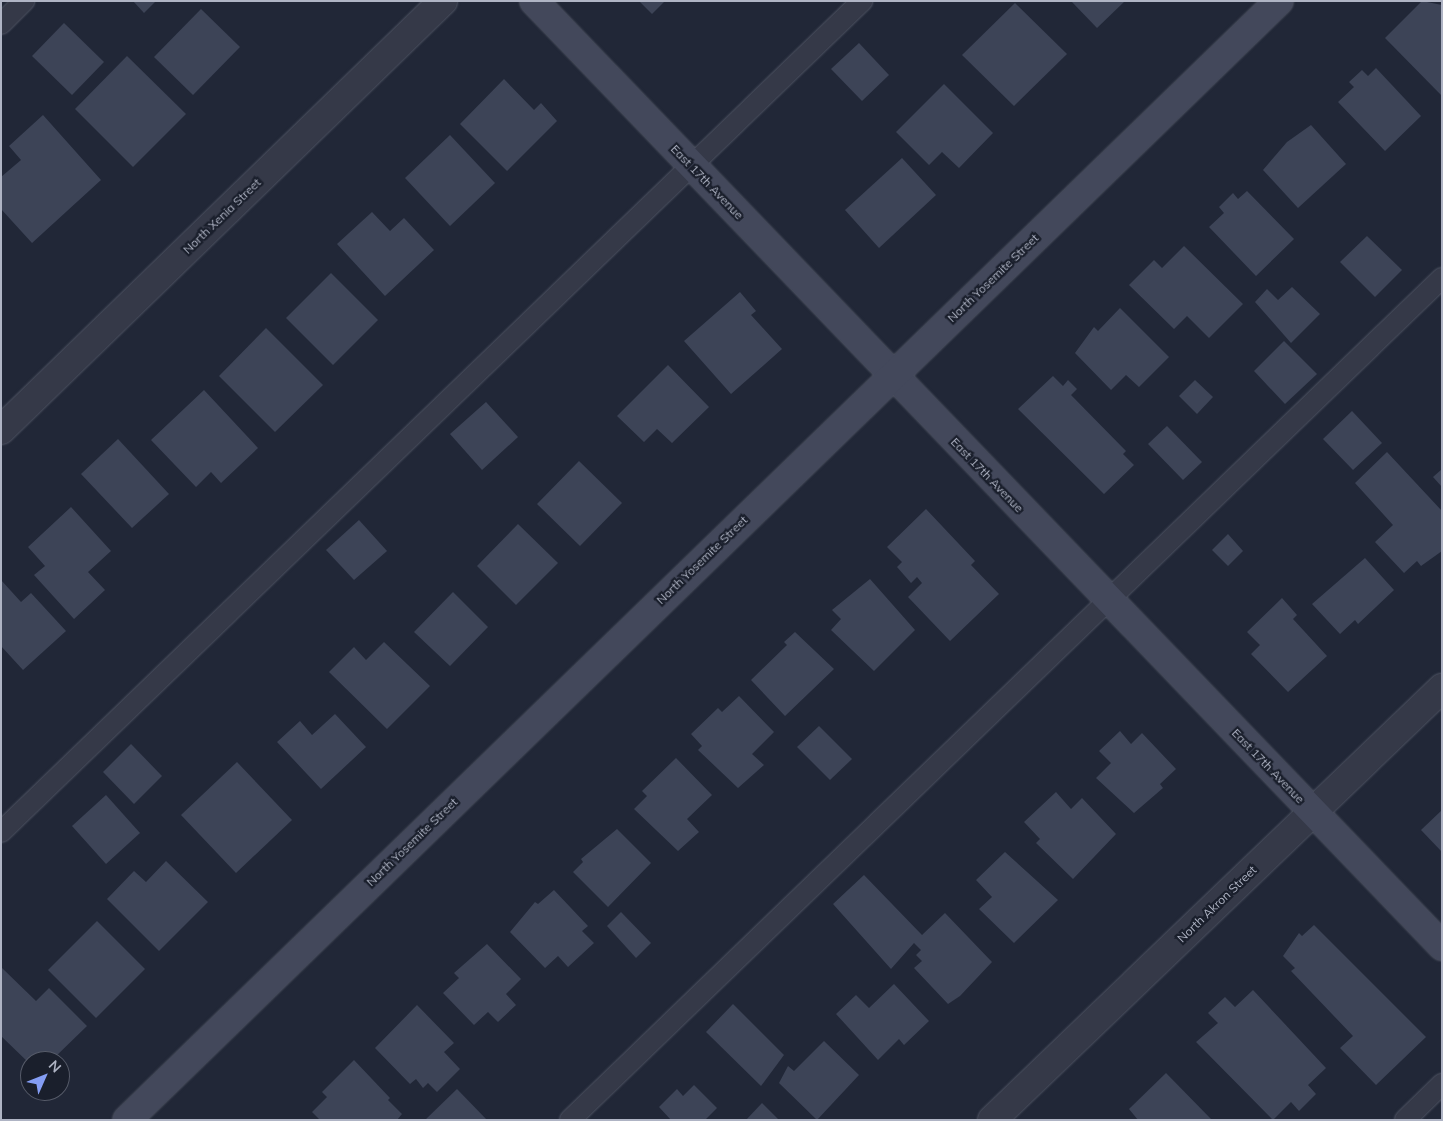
<!DOCTYPE html>
<html>
<head>
<meta charset="utf-8">
<style>
	body { margin:0 }
	#map { position:relative; width:1443px; height:1121px; overflow:hidden; background:#212737; font-family:Mulish,sans-serif }
	div>[style] { position:absolute }
	.building>* { inset:0; background:#3d4457 }
	.roads { filter:drop-shadow(0 0 1px #4f5463) drop-shadow(0 0 1px #4f5463) }
	.lane>* { height:20px; margin:-10px; padding:0 10px; transform-origin:10px; border-radius:10px; background:#353948 }
	.street>* { height:28px; margin:-14px; padding:0 14px; transform-origin:14px; border-radius:14px; background:#353948 }
	.secondary>* { height:28px; margin:-14px; padding:0 14px; transform-origin:14px; border-radius:14px; background:#43485b }
	span { translate:-50% -50%; white-space:nowrap; text-align:center; line-height:1.15; -webkit-text-stroke:4.5px #1a1f2c; paint-order:stroke }
	.street-label { font-size:12px; color:#afb4c4 }
	.frame { position:absolute; inset:0; border:2px solid #afb4c4; pointer-events:none }
	.north { position:absolute; left:20px; top:1051px; width:50px; height:50px; box-sizing:border-box; background:#1a1f2c; border:1px solid #565b69; border-radius:50%; rotate:46deg; font-size:14px; font-weight:700; line-height:20px; text-align:center; color:#afb4c4 }
	.north::after { content:''; display:block; margin:auto; width:18px; height:22px; background:#849df4; clip-path:polygon(50% 0,100% 100%,50% 72%,0 100%) }
</style>
</head>
<body>
<div id="map">
	<div class="building">
		<div style="clip-path:polygon(133px 1px,156px 1px,144px 13px)"></div>
		<div style="clip-path:polygon(639px 1px,665px 1px,652px 14px)"></div>
		<div style="clip-path:polygon(1071px 1px,1125px 1px,1097px 28px)"></div>
		<div style="clip-path:polygon(1422px 1px,1442px 5px,1442px 96px,1385px 38px)"></div>
		<div style="clip-path:polygon(1015px 3px,1067px 54px,1014px 106px,962px 55px)"></div>
		<div style="clip-path:polygon(201px 9px,240px 47px,193px 95px,154px 57px)"></div>
		<div style="clip-path:polygon(64px 23px,104px 62px,72px 95px,32px 56px)"></div>
		<div style="clip-path:polygon(859px 43px,889px 75px,862px 101px,831px 69px)"></div>
		<div style="clip-path:polygon(127px 56px,186px 114px,133px 167px,75px 109px)"></div>
		<div style="clip-path:polygon(1376px 68px,1421px 116px,1385px 151px,1338px 102px,1354px 87px,1349px 82px,1362px 70px,1368px 76px)"></div>
		<div style="clip-path:polygon(504px 79px,534px 110px,541px 103px,557px 121px,507px 171px,460px 124px)"></div>
		<div style="clip-path:polygon(944px 84px,993px 133px,959px 168px,942px 152px,929px 165px,896px 132px)"></div>
		<div style="clip-path:polygon(43px 115px,101px 180px,32px 243px,1px 209px,1px 177px,21px 160px,9px 146px)"></div>
		<div style="clip-path:polygon(1311px 125px,1346px 164px,1298px 208px,1263px 170px,1287px 142px)"></div>
		<div style="clip-path:polygon(450px 135px,495px 183px,450px 226px,405px 178px)"></div>
		<div style="clip-path:polygon(902px 158px,936px 195px,879px 248px,845px 210px)"></div>
		<div style="clip-path:polygon(1247px 191px,1294px 239px,1256px 276px,1209px 227px,1224px 213px,1219px 207px,1233px 193px,1238px 199px)"></div>
		<div style="clip-path:polygon(372px 212px,390px 231px,404px 218px,434px 250px,385px 296px,337px 244px)"></div>
		<div style="clip-path:polygon(1367px 236px,1402px 270px,1375px 297px,1340px 262px)"></div>
		<div style="clip-path:polygon(1184px 246px,1243px 304px,1209px 338px,1187px 316px,1174px 329px,1129px 285px,1154px 260px,1162px 268px)"></div>
		<div style="clip-path:polygon(331px 273px,378px 320px,333px 365px,286px 318px)"></div>
		<div style="clip-path:polygon(1292px 287px,1320px 314px,1291px 343px,1255px 302px,1267px 289px,1278px 300px)"></div>
		<div style="clip-path:polygon(740px 292px,756px 311px,751px 315px,782px 349px,731px 394px,684px 341px)"></div>
		<div style="clip-path:polygon(1120px 308px,1169px 357px,1139px 387px,1126px 375px,1111px 390px,1075px 353px,1094px 327px,1098px 331px)"></div>
		<div style="clip-path:polygon(266px 328px,323px 385px,275px 432px,219px 376px)"></div>
		<div style="clip-path:polygon(1284px 341px,1317px 374px,1285px 404px,1254px 371px)"></div>
		<div style="clip-path:polygon(668px 365px,709px 407px,672px 443px,657px 429px,644px 442px,617px 416px)"></div>
		<div style="clip-path:polygon(1053px 376px,1063px 386px,1068px 380px,1077px 389px,1071px 395px,1126px 451px,1123px 454px,1134px 465px,1104px 494px,1018px 409px)"></div>
		<div style="clip-path:polygon(1195px 380px,1213px 397px,1197px 414px,1179px 396px)"></div>
		<div style="clip-path:polygon(204px 390px,258px 448px,221px 483px,211px 472px,196px 487px,151px 440px)"></div>
		<div style="clip-path:polygon(486px 402px,518px 437px,482px 470px,450px 434px)"></div>
		<div style="clip-path:polygon(1352px 411px,1382px 443px,1353px 470px,1323px 439px)"></div>
		<div style="clip-path:polygon(1167px 426px,1202px 462px,1183px 480px,1148px 444px)"></div>
		<div style="clip-path:polygon(118px 439px,169px 494px,132px 528px,81px 474px)"></div>
		<div style="clip-path:polygon(1387px 452px,1442px 511px,1442px 551px,1421px 566px,1417px 561px,1404px 573px,1375px 542px,1393px 525px,1355px 483px)"></div>
		<div style="clip-path:polygon(579px 461px,622px 503px,580px 546px,537px 504px)"></div>
		<div style="clip-path:polygon(1442px 469px,1442px 487px,1433px 477px)"></div>
		<div style="clip-path:polygon(71px 507px,111px 551px,88px 572px,105px 590px,74px 619px,34px 575px,45px 566px,28px 547px)"></div>
		<div style="clip-path:polygon(926px 509px,975px 561px,971px 565px,999px 594px,950px 641px,908px 597px,922px 583px,917px 577px,911px 583px,897px 567px,902px 562px,887px 547px)"></div>
		<div style="clip-path:polygon(359px 520px,387px 551px,354px 580px,326px 550px)"></div>
		<div style="clip-path:polygon(518px 524px,558px 563px,516px 605px,477px 566px)"></div>
		<div style="clip-path:polygon(1228px 534px,1243px 551px,1228px 566px,1212px 550px)"></div>
		<div style="clip-path:polygon(1365px 558px,1394px 590px,1358px 624px,1355px 620px,1340px 634px,1312px 604px)"></div>
		<div style="clip-path:polygon(870px 579px,915px 630px,874px 671px,831px 630px,841px 619px,832px 610px)"></div>
		<div style="clip-path:polygon(1px 580px,21px 602px,31px 593px,66px 631px,23px 670px,1px 646px)"></div>
		<div style="clip-path:polygon(453px 592px,488px 627px,450px 666px,414px 632px)"></div>
		<div style="clip-path:polygon(1282px 598px,1297px 615px,1293px 619px,1327px 656px,1288px 692px,1251px 654px,1260px 645px,1247px 632px)"></div>
		<div style="clip-path:polygon(795px 632px,834px 669px,785px 716px,751px 680px,787px 645px,784px 642px)"></div>
		<div style="clip-path:polygon(384px 642px,430px 686px,387px 729px,329px 672px,354px 647px,366px 660px)"></div>
		<div style="clip-path:polygon(739px 696px,774px 732px,752px 754px,764px 765px,738px 788px,698px 750px,702px 746px,691px 734px,718px 708px,722px 712px)"></div>
		<div style="clip-path:polygon(335px 714px,366px 747px,321px 789px,277px 742px,300px 721px,312px 735px)"></div>
		<div style="clip-path:polygon(819px 726px,852px 759px,830px 780px,797px 747px)"></div>
		<div style="clip-path:polygon(1120px 731px,1131px 744px,1142px 733px,1176px 769px,1160px 784px,1163px 788px,1134px 813px,1096px 778px,1111px 763px,1099px 751px)"></div>
		<div style="clip-path:polygon(131px 744px,162px 776px,134px 804px,103px 772px)"></div>
		<div style="clip-path:polygon(676px 758px,712px 795px,687px 819px,699px 832px,678px 851px,634px 809px,647px 796px,642px 791px)"></div>
		<div style="clip-path:polygon(237px 762px,292px 820px,236px 873px,181px 815px)"></div>
		<div style="clip-path:polygon(1056px 792px,1071px 809px,1082px 798px,1116px 834px,1073px 879px,1036px 843px,1040px 839px,1024px 822px)"></div>
		<div style="clip-path:polygon(106px 795px,140px 833px,106px 864px,72px 826px)"></div>
		<div style="clip-path:polygon(1442px 810px,1442px 852px,1421px 830px)"></div>
		<div style="clip-path:polygon(617px 829px,651px 863px,608px 907px,573px 872px,583px 862px,581px 859px)"></div>
		<div style="clip-path:polygon(1005px 852px,1058px 900px,1014px 943px,979px 909px,992px 897px,976px 880px)"></div>
		<div style="clip-path:polygon(166px 861px,208px 902px,159px 951px,107px 899px,134px 871px,146px 882px)"></div>
		<div style="clip-path:polygon(864px 875px,922px 935px,945px 913px,992px 962px,960px 996px,948px 1004px,914px 968px,922px 961px,916px 955px,921px 950px,914px 943px,891px 969px,833px 904px)"></div>
		<div style="clip-path:polygon(554px 890px,588px 926px,582px 931px,594px 943px,568px 967px,558px 956px,545px 968px,510px 932px,535px 902px,538px 904px)"></div>
		<div style="clip-path:polygon(621px 912px,651px 943px,636px 958px,607px 926px)"></div>
		<div style="clip-path:polygon(97px 921px,145px 969px,96px 1018px,48px 970px)"></div>
		<div style="clip-path:polygon(1314px 925px,1426px 1037px,1376px 1085px,1340px 1048px,1353px 1036px,1291px 971px,1295px 968px,1283px 956px,1299px 933px,1302px 936px)"></div>
		<div style="clip-path:polygon(487px 944px,521px 979px,506px 994px,516px 1005px,498px 1022px,488px 1012px,474px 1025px,443px 993px,459px 978px,454px 973px)"></div>
		<div style="clip-path:polygon(1px 967px,36px 1001px,49px 988px,87px 1026px,51px 1061px,30px 1064px,1px 1036px)"></div>
		<div style="clip-path:polygon(894px 984px,929px 1021px,904px 1045px,899px 1039px,878px 1060px,836px 1014px,856px 995px,869px 1008px)"></div>
		<div style="clip-path:polygon(1253px 990px,1326px 1068px,1308px 1085px,1316px 1094px,1299px 1111px,1291px 1102px,1273px 1120px,1196px 1042px,1218px 1023px,1208px 1013px,1225px 997px,1235px 1007px)"></div>
		<div style="clip-path:polygon(733px 1004px,784px 1055px,761px 1086px,706px 1032px)"></div>
		<div style="clip-path:polygon(417px 1005px,454px 1043px,444px 1052px,460px 1069px,437px 1092px,428px 1083px,423px 1088px,416px 1079px,410px 1084px,375px 1048px)"></div>
		<div style="clip-path:polygon(824px 1041px,859px 1075px,817px 1120px,779px 1083px,788px 1066px,794px 1071px)"></div>
		<div style="clip-path:polygon(354px 1060px,390px 1098px,388px 1100px,402px 1114px,397px 1120px,320px 1120px,312px 1112px,327px 1097px,322px 1092px)"></div>
		<div style="clip-path:polygon(1166px 1073px,1212px 1120px,1138px 1120px,1129px 1109px)"></div>
		<div style="clip-path:polygon(694px 1085px,717px 1108px,705px 1120px,671px 1120px,659px 1107px,677px 1089px,683px 1096px)"></div>
		<div style="clip-path:polygon(457px 1089px,487px 1120px,425px 1120px)"></div>
		<div style="clip-path:polygon(762px 1103px,779px 1120px,746px 1120px)"></div>
	</div>
	<div class="roads">
		<div class="lane">
			<div style="left:1px;top:24px;width:33px;rotate:-45deg"></div>
			<div style="left:1px;top:832px;width:1197px;rotate:-43.98deg"></div>
			<div style="left:570px;top:1120px;width:1212px;rotate:-44deg"></div>
			<div style="left:1405px;top:1120px;width:52px;rotate:-44.2deg"></div>
		</div>
		<div class="street">
			<div style="left:1px;top:430px;width:616px;rotate:-44.14deg"></div>
			<div style="left:992px;top:1120px;width:624px;rotate:-43.83deg"></div>
		</div>
		<div class="secondary">
			<div style="left:534px;top:1px;width:1311px;rotate:46.14deg"></div>
			<div style="left:127px;top:1120px;width:1606px;rotate:-44.17deg"></div>
		</div>
	</div>
	<div class="street-label">
		<span style="left:707px;top:182px;rotate:46deg">East 17th Avenue</span>
		<span style="left:222px;top:216px;rotate:-44deg">North Xenia Street</span>
		<span style="left:993px;top:278px;rotate:-44deg">North Yosemite Street</span>
		<span style="left:987px;top:475px;rotate:46deg">East 17th Avenue</span>
		<span style="left:702px;top:560px;rotate:-44deg">North Yosemite Street</span>
		<span style="left:1268px;top:766px;rotate:46deg">East 17th Avenue</span>
		<span style="left:412px;top:842px;rotate:-44deg">North Yosemite Street</span>
		<span style="left:1217px;top:904px;rotate:-44deg">North Akron Street</span>
	</div>
	<div class="frame"></div>
	<div class="north">N</div>
</div>
</body>
</html>
